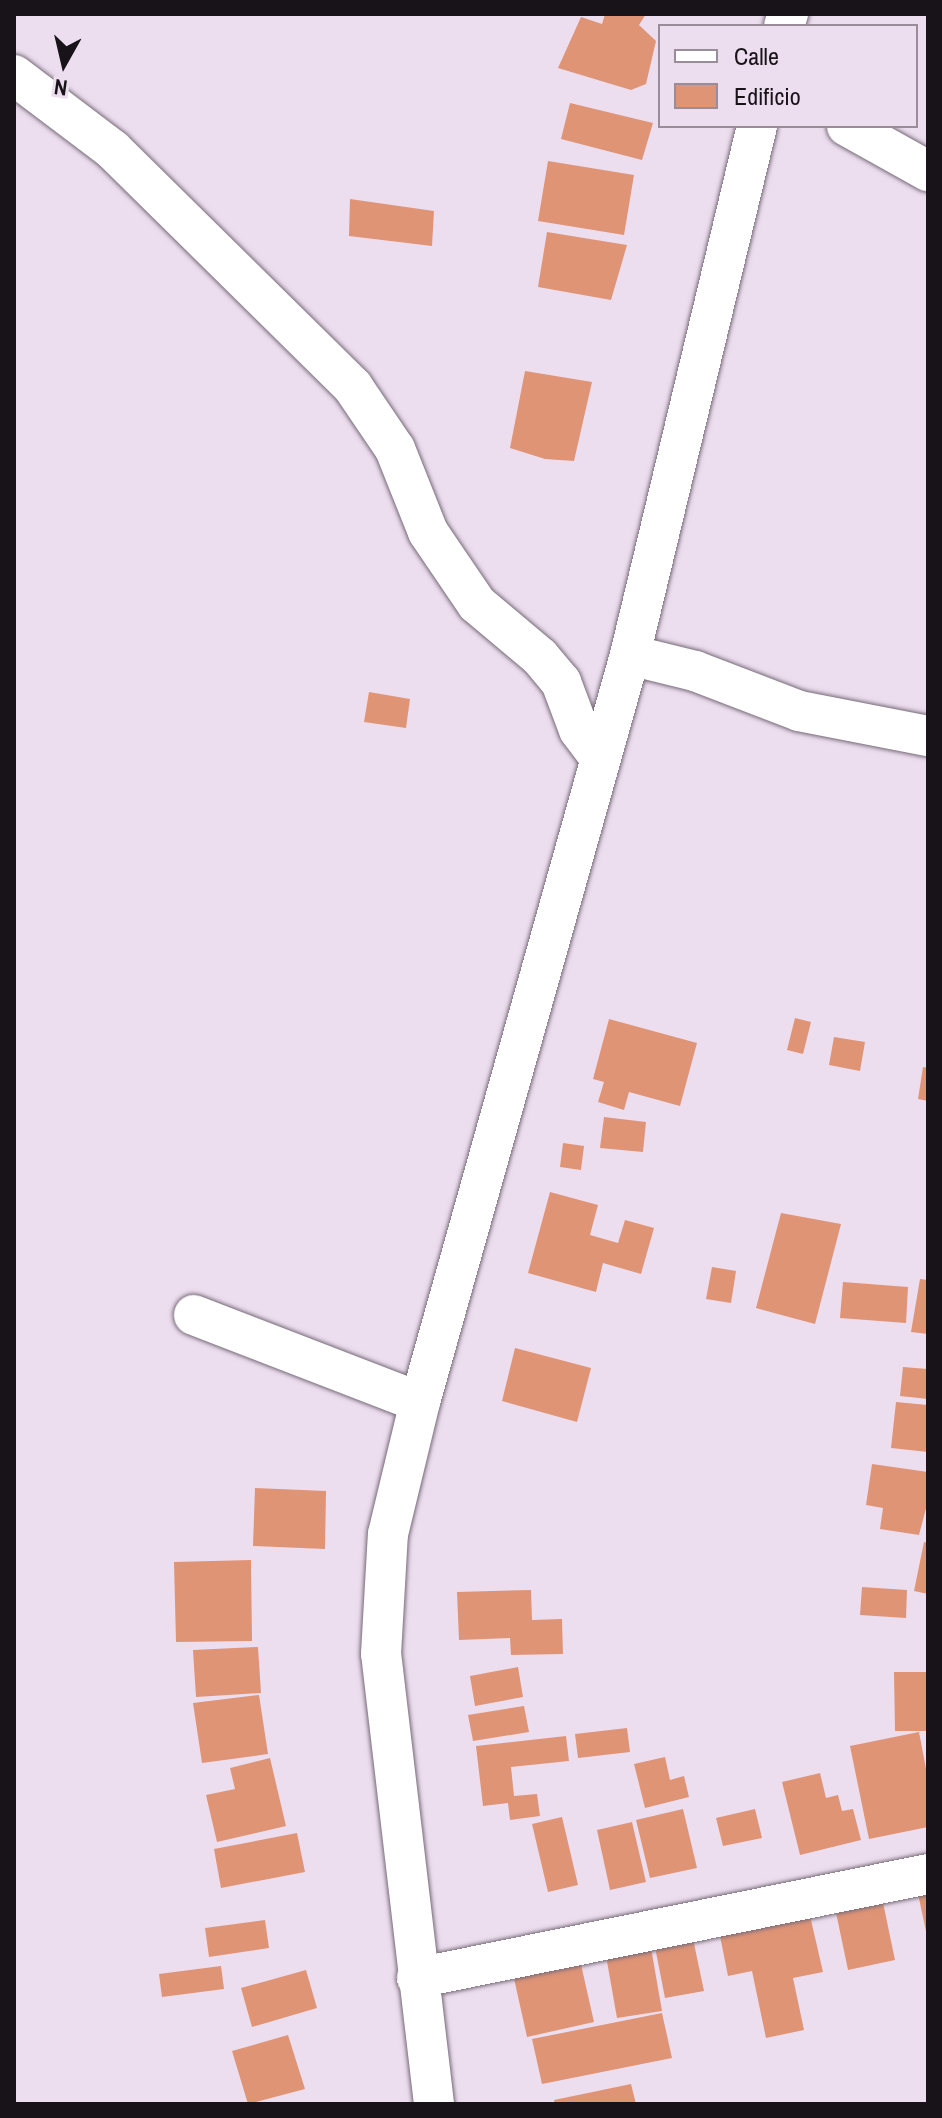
<!DOCTYPE html>
<html>
<head>
<meta charset="utf-8">
<style>
	body { margin:0 }
	#map { position:relative; width:942px; height:2118px; overflow:hidden; background:#eddeef; font-family:"Archivo Narrow",sans-serif }
	div>[style] { position:absolute }
	.building>* { inset:0; background:#e09476 }
	.roads { filter:drop-shadow(0 0 2px #766a78) drop-shadow(0 0 2px #766a78) }
	.minor>* { height:40px; margin:-20px; padding:0 20px; transform-origin:20px; border-radius:20px; background:#fff }
	span { translate:-50% -50%; white-space:nowrap; text-align:center; line-height:1.15; -webkit-text-stroke:8px #eddeef; paint-order:stroke }
	.frame { position:absolute; inset:0; border:16px solid #181318; pointer-events:none }
	.legend { position:absolute; left:658px; top:24px; width:260px; height:104px; box-sizing:border-box; background:#eddeef; border:2px solid #988d99; margin:0; padding:10px 14px; list-style:none; font-size:24px; color:#181318 }
	.legend li { display:flex; align-items:center; gap:16px; height:40px }
	.legend b { width:40px; border:2px solid #988d99 }
	.north { position:absolute; left:24px; top:24px; width:80px; height:80px; -webkit-text-stroke:6px #eddeef; paint-order:stroke; rotate:188deg; font-size:22px; font-weight:700; line-height:32px; text-align:center; color:#181318 }
	.north::after { content:''; display:block; margin:auto; width:28px; height:36px; background:#181318; clip-path:polygon(50% 0,100% 100%,50% 72%,0 100%) }
</style>
</head>
<body>
<div id="map">
	<div class="building">
		<div style="clip-path:polygon(605px 14px,646px 14px,639px 25px,656px 41px,646px 84px,631px 90px,558px 68px,581px 17px,602px 24px)"></div>
		<div style="clip-path:polygon(570px 103px,653px 123px,642px 160px,561px 139px)"></div>
		<div style="clip-path:polygon(548px 161px,634px 175px,624px 235px,538px 221px)"></div>
		<div style="clip-path:polygon(350px 199px,434px 211px,432px 246px,349px 236px)"></div>
		<div style="clip-path:polygon(547px 232px,627px 245px,611px 300px,538px 287px)"></div>
		<div style="clip-path:polygon(525px 371px,592px 382px,574px 461px,545px 459px,510px 448px)"></div>
		<div style="clip-path:polygon(369px 692px,410px 699px,406px 728px,364px 722px)"></div>
		<div style="clip-path:polygon(795px 1018px,811px 1022px,803px 1054px,787px 1050px)"></div>
		<div style="clip-path:polygon(609px 1019px,697px 1043px,680px 1106px,629px 1092px,624px 1110px,598px 1102px,604px 1082px,593px 1079px)"></div>
		<div style="clip-path:polygon(834px 1037px,865px 1042px,860px 1071px,829px 1065px)"></div>
		<div style="clip-path:polygon(923px 1067px,928px 1068px,928px 1101px,918px 1099px)"></div>
		<div style="clip-path:polygon(604px 1117px,646px 1122px,643px 1152px,600px 1148px)"></div>
		<div style="clip-path:polygon(563px 1143px,584px 1146px,581px 1170px,560px 1167px)"></div>
		<div style="clip-path:polygon(550px 1192px,598px 1205px,590px 1235px,618px 1243px,625px 1220px,654px 1228px,641px 1274px,603px 1263px,596px 1292px,528px 1273px)"></div>
		<div style="clip-path:polygon(781px 1213px,841px 1224px,815px 1324px,756px 1308px)"></div>
		<div style="clip-path:polygon(712px 1267px,736px 1271px,731px 1303px,706px 1299px)"></div>
		<div style="clip-path:polygon(920px 1279px,928px 1280px,928px 1334px,911px 1332px)"></div>
		<div style="clip-path:polygon(843px 1282px,908px 1287px,906px 1323px,840px 1318px)"></div>
		<div style="clip-path:polygon(515px 1348px,591px 1368px,577px 1422px,502px 1401px)"></div>
		<div style="clip-path:polygon(903px 1367px,928px 1369px,928px 1399px,900px 1396px)"></div>
		<div style="clip-path:polygon(896px 1402px,928px 1405px,928px 1452px,891px 1448px)"></div>
		<div style="clip-path:polygon(872px 1464px,928px 1472px,928px 1501px,919px 1535px,880px 1529px,883px 1508px,866px 1505px)"></div>
		<div style="clip-path:polygon(255px 1488px,326px 1491px,325px 1549px,253px 1546px)"></div>
		<div style="clip-path:polygon(924px 1542px,928px 1543px,928px 1594px,914px 1591px)"></div>
		<div style="clip-path:polygon(251px 1560px,252px 1641px,176px 1642px,174px 1562px)"></div>
		<div style="clip-path:polygon(862px 1587px,907px 1590px,906px 1618px,860px 1615px)"></div>
		<div style="clip-path:polygon(531px 1590px,532px 1620px,562px 1619px,563px 1654px,511px 1655px,510px 1638px,459px 1640px,457px 1592px)"></div>
		<div style="clip-path:polygon(258px 1647px,261px 1693px,196px 1697px,193px 1650px)"></div>
		<div style="clip-path:polygon(518px 1667px,523px 1697px,475px 1706px,470px 1676px)"></div>
		<div style="clip-path:polygon(894px 1672px,928px 1672px,928px 1731px,895px 1731px)"></div>
		<div style="clip-path:polygon(259px 1695px,268px 1754px,202px 1763px,193px 1703px)"></div>
		<div style="clip-path:polygon(524px 1706px,529px 1732px,473px 1741px,468px 1715px)"></div>
		<div style="clip-path:polygon(627px 1728px,630px 1752px,578px 1758px,575px 1734px)"></div>
		<div style="clip-path:polygon(919px 1732px,928px 1779px,928px 1827px,869px 1839px,850px 1746px)"></div>
		<div style="clip-path:polygon(566px 1736px,569px 1761px,511px 1767px,514px 1796px,537px 1794px,540px 1816px,510px 1820px,508px 1803px,483px 1806px,476px 1746px)"></div>
		<div style="clip-path:polygon(665px 1757px,670px 1780px,684px 1776px,689px 1797px,645px 1808px,634px 1764px)"></div>
		<div style="clip-path:polygon(270px 1758px,286px 1826px,217px 1842px,206px 1795px,235px 1789px,230px 1768px)"></div>
		<div style="clip-path:polygon(820px 1773px,826px 1798px,838px 1795px,842px 1811px,853px 1809px,861px 1840px,800px 1855px,782px 1782px)"></div>
		<div style="clip-path:polygon(683px 1809px,697px 1868px,650px 1878px,636px 1820px)"></div>
		<div style="clip-path:polygon(755px 1809px,762px 1838px,723px 1846px,716px 1818px)"></div>
		<div style="clip-path:polygon(562px 1817px,578px 1885px,548px 1892px,532px 1824px)"></div>
		<div style="clip-path:polygon(632px 1822px,646px 1882px,610px 1890px,597px 1830px)"></div>
		<div style="clip-path:polygon(297px 1833px,305px 1872px,221px 1888px,214px 1849px)"></div>
		<div style="clip-path:polygon(928px 1886px,928px 1936px,927px 1936px,917px 1889px)"></div>
		<div style="clip-path:polygon(881px 1893px,895px 1960px,848px 1970px,834px 1903px)"></div>
		<div style="clip-path:polygon(808px 1907px,823px 1972px,793px 1978px,804px 2030px,766px 2038px,752px 1971px,728px 1976px,718px 1926px)"></div>
		<div style="clip-path:polygon(265px 1920px,269px 1948px,209px 1957px,205px 1928px)"></div>
		<div style="clip-path:polygon(692px 1934px,704px 1991px,665px 1998px,654px 1942px)"></div>
		<div style="clip-path:polygon(650px 1942px,662px 2011px,617px 2018px,605px 1950px)"></div>
		<div style="clip-path:polygon(580px 1960px,594px 2022px,527px 2037px,513px 1974px)"></div>
		<div style="clip-path:polygon(221px 1966px,224px 1989px,162px 1997px,159px 1974px)"></div>
		<div style="clip-path:polygon(306px 1970px,317px 2008px,252px 2027px,241px 1988px)"></div>
		<div style="clip-path:polygon(662px 2013px,672px 2058px,542px 2084px,532px 2039px)"></div>
		<div style="clip-path:polygon(288px 2035px,305px 2089px,248px 2104px,232px 2051px)"></div>
		<div style="clip-path:polygon(631px 2084px,636px 2104px,555px 2104px,554px 2100px)"></div>
	</div>
	<div class="roads">
		<div class="minor">
			<div style="left:784px;top:26px;width:13px;rotate:-72deg"></div>
			<div style="left:14px;top:75px;width:124px;rotate:37.1deg"></div>
			<div style="left:113px;top:150px;width:337px;rotate:44.6deg"></div>
			<div style="left:353px;top:387px;width:75px;rotate:55.9deg"></div>
			<div style="left:395px;top:449px;width:89px;rotate:68.3deg"></div>
			<div style="left:428px;top:532px;width:87px;rotate:55.8deg"></div>
			<div style="left:477px;top:604px;width:82px;rotate:40.1deg"></div>
			<div style="left:540px;top:657px;width:33px;rotate:50deg"></div>
			<div style="left:561px;top:682px;width:51px;rotate:69.4deg"></div>
			<div style="left:579px;top:730px;width:31px;rotate:53deg"></div>
			<div style="left:847px;top:126px;width:93px;rotate:29.1deg"></div>
			<div style="left:630px;top:655px;width:67px;rotate:13.8deg"></div>
			<div style="left:695px;top:671px;width:111px;rotate:21deg"></div>
			<div style="left:799px;top:711px;width:131px;rotate:11deg"></div>
			<div style="left:194px;top:1315px;width:242px;rotate:21.1deg"></div>
			<div style="left:417px;top:1978px;width:521px;rotate:-11.5deg"></div>
			<div style="left:434px;top:2104px;width:453px;rotate:-96.7deg"></div>
			<div style="left:381px;top:1654px;width:120px;rotate:-86.7deg"></div>
			<div style="left:388px;top:1534px;width:136px;rotate:-76.4deg"></div>
			<div style="left:420px;top:1402px;width:776px;rotate:-74.3deg"></div>
			<div style="left:630px;top:655px;width:544px;rotate:-76.5deg"></div>
		</div>
	</div>
	<div class="frame"></div>
	<ul class="legend">
	<li><b style="height:10px;background:#fff"></b>Calle</li>
	<li><b style="height:22px;background:#e09476"></b>Edificio</li>
	</ul>
	<div class="north">N</div>
</div>
</body>
</html>
